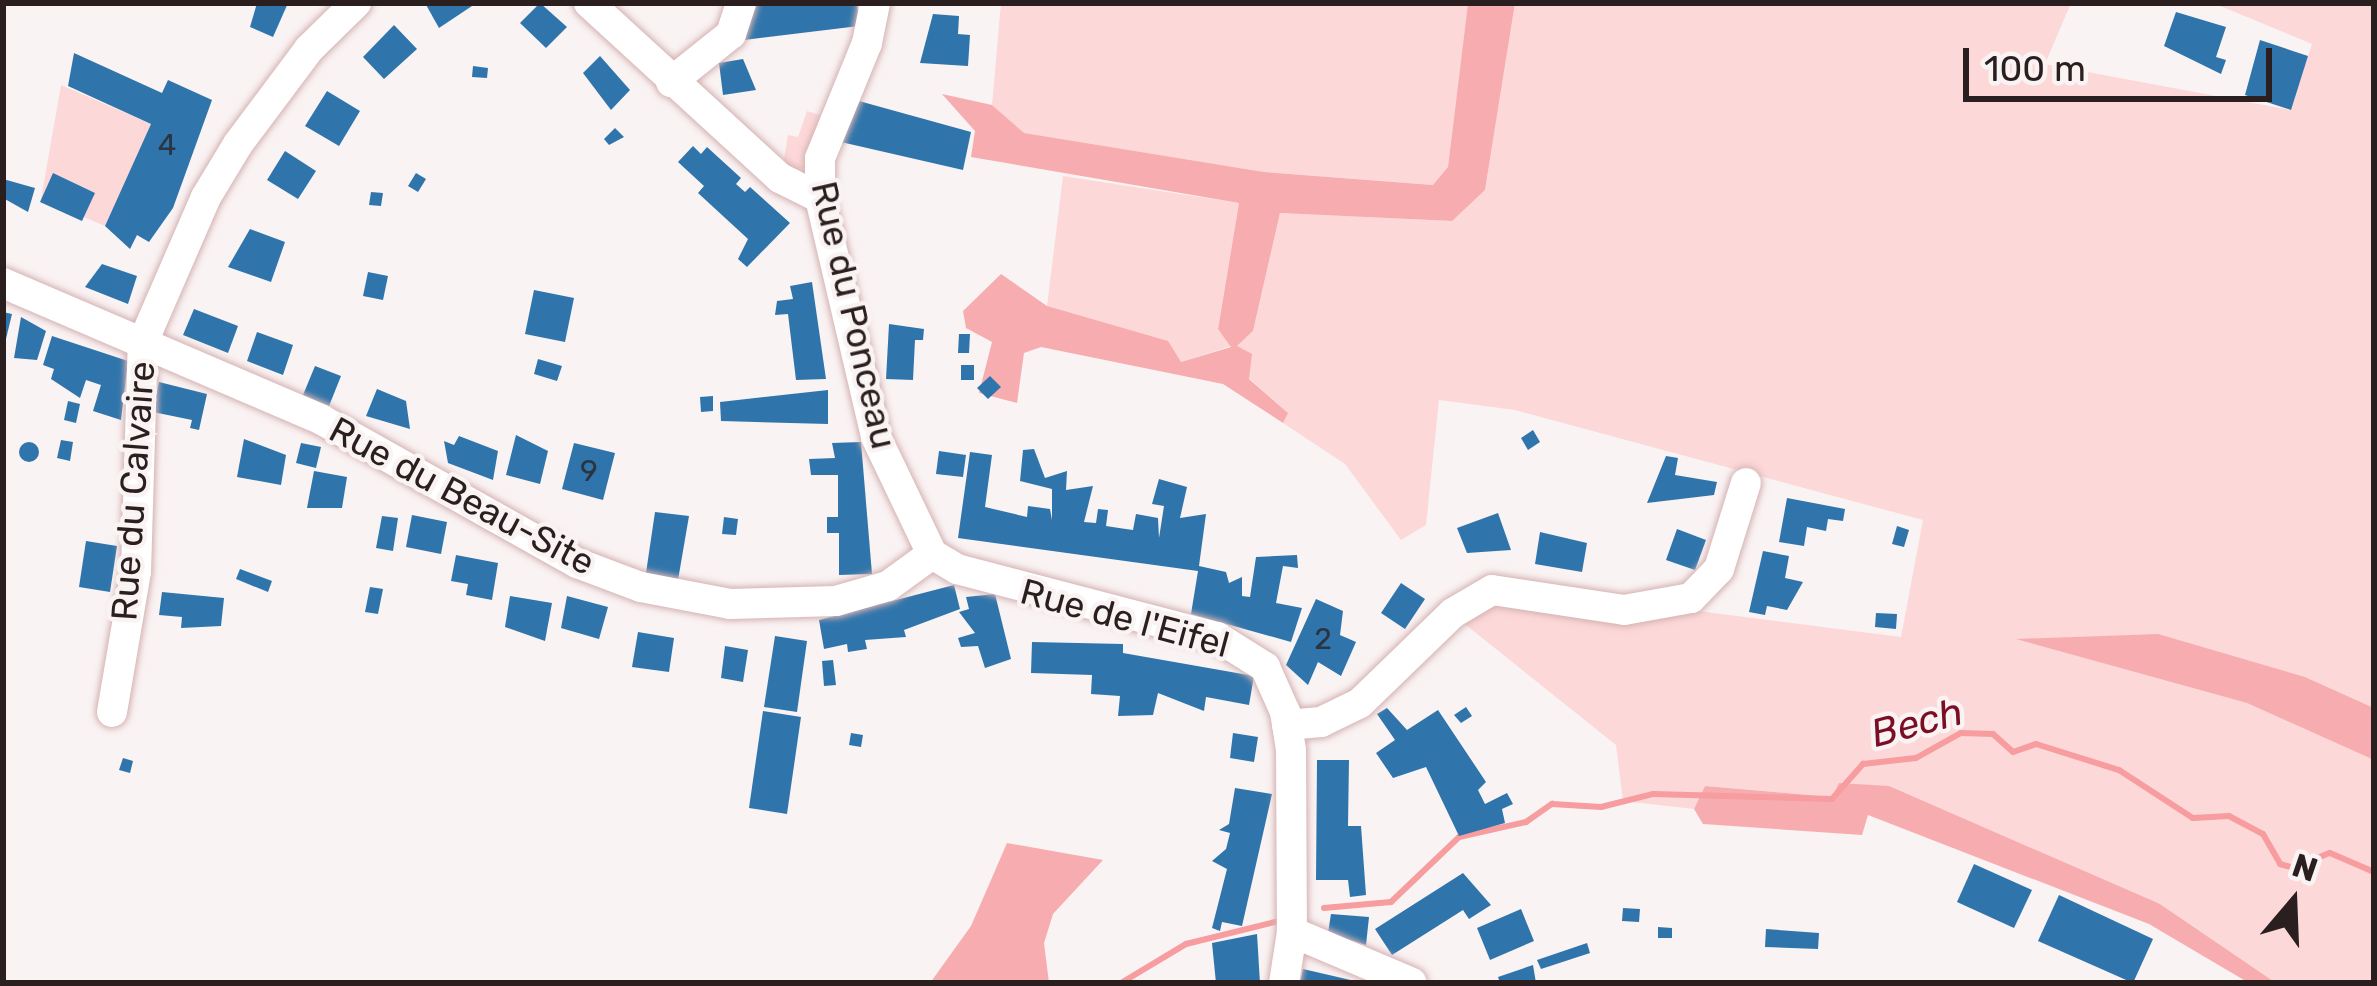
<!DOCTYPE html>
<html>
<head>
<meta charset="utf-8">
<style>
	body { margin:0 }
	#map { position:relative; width:2377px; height:986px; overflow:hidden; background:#faf3f3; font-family:Rubik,sans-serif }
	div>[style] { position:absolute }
	.green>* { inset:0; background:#fdd8d8 }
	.forest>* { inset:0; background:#f7adaf }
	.stream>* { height:6px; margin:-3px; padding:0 3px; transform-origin:3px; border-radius:3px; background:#f79c9f }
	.building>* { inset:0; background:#2f75ab }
	.round { border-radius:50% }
	.roads { filter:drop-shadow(0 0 3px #d5b2b3) drop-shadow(0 0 3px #d5b2b3) }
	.minor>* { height:30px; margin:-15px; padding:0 15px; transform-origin:15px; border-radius:15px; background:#fff }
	span { translate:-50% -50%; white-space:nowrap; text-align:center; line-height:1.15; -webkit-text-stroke:9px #faf3f3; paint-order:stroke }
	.number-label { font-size:30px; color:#2c3442 }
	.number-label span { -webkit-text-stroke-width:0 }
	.street-label { font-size:36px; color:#2b1e1f }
	.water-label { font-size:39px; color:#7b0e25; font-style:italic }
	.frame { position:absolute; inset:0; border:6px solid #2b1e1f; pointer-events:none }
	.north { position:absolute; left:2233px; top:842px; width:120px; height:120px; -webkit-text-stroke:9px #faf3f3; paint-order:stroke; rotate:19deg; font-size:33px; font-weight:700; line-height:48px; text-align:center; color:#2b1e1f }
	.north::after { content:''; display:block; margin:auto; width:42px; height:54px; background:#2b1e1f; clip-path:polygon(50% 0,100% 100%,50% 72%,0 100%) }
	.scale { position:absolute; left:1963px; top:48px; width:309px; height:54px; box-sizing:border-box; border:6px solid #2b1e1f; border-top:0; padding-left:15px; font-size:36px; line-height:42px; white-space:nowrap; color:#2b1e1f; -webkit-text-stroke:9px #faf3f3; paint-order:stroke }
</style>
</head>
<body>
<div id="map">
	<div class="green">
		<div style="clip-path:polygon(1001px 3px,1468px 3px,1448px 168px,1434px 185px,1264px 172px,1023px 133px,992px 105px)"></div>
		<div style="clip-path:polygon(1515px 3px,2071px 3px,2045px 64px,2290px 110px,2312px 44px,2213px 3px,2374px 3px,2374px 708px,2305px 677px,2021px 640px,2247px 703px,2374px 760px,2374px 983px,2276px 983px,2160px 904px,1833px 797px,1705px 786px,1694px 809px,1623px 801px,1616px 745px,1461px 621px,1491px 601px,1621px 622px,1698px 611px,1901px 637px,1923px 520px,1515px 410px,1439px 400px,1426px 525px,1401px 540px,1345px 464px,1283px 423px,1287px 412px,1249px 378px,1236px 347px,1253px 331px,1280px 213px,1451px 221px,1485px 190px)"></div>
		<div style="clip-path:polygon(61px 85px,151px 124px,105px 226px,41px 199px)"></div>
		<div style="clip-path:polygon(807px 111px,820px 115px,807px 168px,782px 170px,788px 135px,798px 137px)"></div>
		<div style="clip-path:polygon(1063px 176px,1239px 203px,1218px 328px,1231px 346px,1181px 362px,1047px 306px)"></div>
	</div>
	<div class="forest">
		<div style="clip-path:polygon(1468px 3px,1515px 3px,1485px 190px,1452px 221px,1280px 213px,1253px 331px,1237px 346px,1252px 354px,1249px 379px,1288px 413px,1283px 423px,1223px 384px,1041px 347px,1024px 353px,1017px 403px,979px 393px,992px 342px,966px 328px,963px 311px,1001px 274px,1047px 306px,1168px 341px,1181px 362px,1231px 347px,1218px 329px,1239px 203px,971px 157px,975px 131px,942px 94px,992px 105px,1024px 133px,1264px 172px,1433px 185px,1448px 167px)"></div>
		<div style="clip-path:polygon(2158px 634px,2305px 677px,2374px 708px,2374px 760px,2247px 703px,2016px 639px)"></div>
		<div style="clip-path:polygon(1839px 783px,1889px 786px,2160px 904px,2276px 983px,2249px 983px,2149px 924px,1868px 815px,1862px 835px,1703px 824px,1694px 809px,1705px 786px,1832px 797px)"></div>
		<div style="clip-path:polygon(1007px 843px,1103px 860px,1053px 914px,1044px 943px,1049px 983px,930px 983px,971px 926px)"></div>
	</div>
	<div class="stream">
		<div style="left:1324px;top:908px;width:67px;rotate:-5.1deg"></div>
		<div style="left:1391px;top:902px;width:94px;rotate:-43.7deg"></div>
		<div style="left:1459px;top:837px;width:69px;rotate:-12.6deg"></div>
		<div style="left:1526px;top:822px;width:32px;rotate:-35deg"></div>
		<div style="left:1552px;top:804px;width:49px;rotate:3.5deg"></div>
		<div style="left:1601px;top:807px;width:54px;rotate:-14deg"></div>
		<div style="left:1653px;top:794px;width:179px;rotate:1.6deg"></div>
		<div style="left:1832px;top:799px;width:47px;rotate:-48.5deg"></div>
		<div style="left:1863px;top:764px;width:53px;rotate:-6.5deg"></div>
		<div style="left:1916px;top:758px;width:51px;rotate:-29.1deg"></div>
		<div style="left:1961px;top:733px;width:32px;rotate:2deg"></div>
		<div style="left:1993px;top:734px;width:27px;rotate:42deg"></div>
		<div style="left:2013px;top:752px;width:24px;rotate:-19deg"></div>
		<div style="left:2036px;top:744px;width:87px;rotate:17.4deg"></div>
		<div style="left:2119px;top:770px;width:88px;rotate:33deg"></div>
		<div style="left:2193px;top:818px;width:36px;rotate:-3deg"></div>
		<div style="left:2229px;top:816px;width:38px;rotate:28deg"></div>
		<div style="left:2263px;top:834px;width:34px;rotate:60deg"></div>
		<div style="left:2280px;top:864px;width:15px;rotate:16deg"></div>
		<div style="left:2294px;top:868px;width:39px;rotate:-23deg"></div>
		<div style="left:2330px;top:853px;width:48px;rotate:23.4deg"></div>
		<div style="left:1121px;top:983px;width:76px;rotate:-31deg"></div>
		<div style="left:1186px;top:944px;width:92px;rotate:-13.9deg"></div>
	</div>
	<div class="building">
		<div style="clip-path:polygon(257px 3px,288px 3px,273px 37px,250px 27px)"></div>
		<div style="clip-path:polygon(425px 3px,470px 3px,472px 6px,439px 28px)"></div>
		<div style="clip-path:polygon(540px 3px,567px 27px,546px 48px,520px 23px)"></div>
		<div style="clip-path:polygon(747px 3px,857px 3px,859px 26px,744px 40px)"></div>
		<div style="clip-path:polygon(2176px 12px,2226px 27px,2216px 57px,2226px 60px,2221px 74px,2164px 46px)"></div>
		<div style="clip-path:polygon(933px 14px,959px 16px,958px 34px,970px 35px,968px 66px,920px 63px)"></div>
		<div style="clip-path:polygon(394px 25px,417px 49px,384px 79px,363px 57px)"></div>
		<div style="clip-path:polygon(2260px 40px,2308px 56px,2291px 110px,2245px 95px)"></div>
		<div style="clip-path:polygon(74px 53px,162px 93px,168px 80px,212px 100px,173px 208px,149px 242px,137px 235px,130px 249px,105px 226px,151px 124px,68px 86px)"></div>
		<div style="clip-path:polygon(600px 56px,630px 90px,611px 110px,583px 73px)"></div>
		<div style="clip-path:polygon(743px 59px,756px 90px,723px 95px,719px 63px)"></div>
		<div style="clip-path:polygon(473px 66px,488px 68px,487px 78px,472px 77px)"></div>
		<div style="clip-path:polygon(327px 91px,360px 111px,339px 146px,305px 126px)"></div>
		<div style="clip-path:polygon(859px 101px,971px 132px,963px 170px,841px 142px)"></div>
		<div style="clip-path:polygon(615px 128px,624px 137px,609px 145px,604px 139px)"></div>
		<div style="clip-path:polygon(693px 146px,701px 154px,707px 147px,741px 178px,736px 184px,745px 192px,750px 187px,790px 223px,747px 267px,738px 259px,748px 239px,698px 193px,704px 186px,678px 162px)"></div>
		<div style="clip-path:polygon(285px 151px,316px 171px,298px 199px,267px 180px)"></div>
		<div style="clip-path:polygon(53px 173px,95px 193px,82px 221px,40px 202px)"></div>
		<div style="clip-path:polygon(416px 173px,426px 179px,418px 192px,408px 186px)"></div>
		<div style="clip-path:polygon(3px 179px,35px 188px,28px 212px,3px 198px)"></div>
		<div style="clip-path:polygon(371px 192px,383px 193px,381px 206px,369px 205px)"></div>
		<div style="clip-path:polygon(250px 229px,285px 242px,271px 282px,228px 267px)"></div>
		<div style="clip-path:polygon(102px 264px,137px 276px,128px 304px,85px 287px)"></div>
		<div style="clip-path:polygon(368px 272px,388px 276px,383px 300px,363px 296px)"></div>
		<div style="clip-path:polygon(812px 282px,826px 379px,796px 380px,788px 314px,775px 315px,777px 301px,793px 299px,790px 286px)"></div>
		<div style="clip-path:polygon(534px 290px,574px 298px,565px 342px,525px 334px)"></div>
		<div style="clip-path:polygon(194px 309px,238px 326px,228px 353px,183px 335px)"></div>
		<div style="clip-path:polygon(3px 312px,12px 314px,5px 343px,3px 342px)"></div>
		<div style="clip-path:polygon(21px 317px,46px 331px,37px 360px,14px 358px)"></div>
		<div style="clip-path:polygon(889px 324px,924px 329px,923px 340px,915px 340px,913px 380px,886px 379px)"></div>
		<div style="clip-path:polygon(257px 332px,293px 345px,283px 375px,247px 361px)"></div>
		<div style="clip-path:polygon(959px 334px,970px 334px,969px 353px,958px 353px)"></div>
		<div style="clip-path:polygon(52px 336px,128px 361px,121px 420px,93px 411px,101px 385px,86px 380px,80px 398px,51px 379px,54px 369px,43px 365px)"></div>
		<div style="clip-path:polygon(538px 359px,562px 366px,557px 381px,534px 374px)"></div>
		<div style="clip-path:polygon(961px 365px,974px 365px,974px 380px,961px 380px)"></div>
		<div style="clip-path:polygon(315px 366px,341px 376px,329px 406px,303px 395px)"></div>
		<div style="clip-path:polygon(990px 376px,1001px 387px,988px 399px,977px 388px)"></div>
		<div style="clip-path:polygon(159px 382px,207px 394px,199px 430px,190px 428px,192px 420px,153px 412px)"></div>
		<div style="clip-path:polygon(377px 389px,406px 401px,410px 429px,366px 416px)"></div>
		<div style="clip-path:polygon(828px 390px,828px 424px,721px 421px,720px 402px)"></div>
		<div style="clip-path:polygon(713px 396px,713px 411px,701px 412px,700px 397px)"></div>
		<div style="clip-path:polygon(68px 401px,80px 404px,76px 423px,64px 420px)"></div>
		<div style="clip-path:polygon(1533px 430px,1540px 442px,1528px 450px,1521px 438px)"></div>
		<div style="clip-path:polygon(516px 435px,548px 451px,540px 484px,506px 475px)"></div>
		<div style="clip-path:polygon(459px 436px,498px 451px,493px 480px,448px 463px,444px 441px,454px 445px)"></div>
		<div style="clip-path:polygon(244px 439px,286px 455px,281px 485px,237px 477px)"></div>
		<div style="clip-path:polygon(61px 440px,73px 442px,70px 461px,57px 458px)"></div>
		<div style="clip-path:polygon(861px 442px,872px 574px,839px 575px,839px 533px,827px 533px,827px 517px,838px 517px,838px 475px,811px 475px,809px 459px,835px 458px,832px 443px)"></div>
		<div class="round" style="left:19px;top:442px;width:20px;height:20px"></div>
		<div style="clip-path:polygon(301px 443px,321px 447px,316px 468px,296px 463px)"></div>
		<div style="clip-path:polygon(574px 443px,615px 453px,603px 500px,562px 489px)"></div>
		<div style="clip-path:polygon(1034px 449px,1045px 478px,1067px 471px,1066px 490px,1093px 486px,1084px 522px,1096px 523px,1098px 509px,1108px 510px,1106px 526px,1119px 528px,1133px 530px,1136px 514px,1158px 518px,1159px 538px,1164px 506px,1152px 504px,1159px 479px,1187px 487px,1180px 518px,1206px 514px,1199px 566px,1226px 572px,1229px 583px,1242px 577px,1242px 596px,1250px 597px,1256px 557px,1297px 555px,1298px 568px,1283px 566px,1276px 603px,1302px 608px,1291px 642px,1191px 614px,1198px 571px,958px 538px,970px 452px,992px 455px,985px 507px,1027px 517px,1028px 506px,1050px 509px,1052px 520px,1052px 489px,1020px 481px,1023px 450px)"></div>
		<div style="clip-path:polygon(939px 451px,966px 455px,963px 477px,936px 474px)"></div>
		<div style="clip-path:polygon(1666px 456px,1678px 458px,1675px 475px,1717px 482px,1714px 495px,1647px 503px)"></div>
		<div style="clip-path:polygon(314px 471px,347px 477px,342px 508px,307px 508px)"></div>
		<div style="clip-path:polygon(1787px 498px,1845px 509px,1843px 521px,1828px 519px,1826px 531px,1807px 527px,1804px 546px,1779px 542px)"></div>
		<div style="clip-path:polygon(655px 512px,689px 516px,678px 580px,646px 573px)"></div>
		<div style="clip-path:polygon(1498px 513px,1511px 550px,1467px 553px,1457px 528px)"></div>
		<div style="clip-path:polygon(412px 515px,447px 522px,441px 554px,406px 547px)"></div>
		<div style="clip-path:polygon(382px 516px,398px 518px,393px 551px,376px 548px)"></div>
		<div style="clip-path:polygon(724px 517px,738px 519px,736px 535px,722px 534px)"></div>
		<div style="clip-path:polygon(1897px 526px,1909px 530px,1904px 547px,1892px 544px)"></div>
		<div style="clip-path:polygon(1677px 529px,1706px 540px,1695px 570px,1666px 560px)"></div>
		<div style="clip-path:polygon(1540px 532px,1587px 543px,1582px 572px,1535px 564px)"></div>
		<div style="clip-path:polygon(86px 541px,117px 546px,110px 592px,79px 587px)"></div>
		<div style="clip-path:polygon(1763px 551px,1789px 556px,1785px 578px,1803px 582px,1787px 610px,1767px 606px,1765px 615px,1749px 612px)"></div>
		<div style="clip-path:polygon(456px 555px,498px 563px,492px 600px,466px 595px,468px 584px,451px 581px)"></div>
		<div style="clip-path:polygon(240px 569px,272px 581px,268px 592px,236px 579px)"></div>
		<div style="clip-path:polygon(1401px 583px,1425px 599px,1405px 629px,1381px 613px)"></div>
		<div style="clip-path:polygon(954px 585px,960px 609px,904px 630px,906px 637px,865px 640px,867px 649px,848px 652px,847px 644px,824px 649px,819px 620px)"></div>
		<div style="clip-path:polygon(370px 587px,383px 589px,378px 614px,365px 612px)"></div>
		<div style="clip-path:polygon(162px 592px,224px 598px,221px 626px,181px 628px,182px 617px,159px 615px)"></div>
		<div style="clip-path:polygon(995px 594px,1011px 659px,985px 668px,978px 646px,961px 647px,958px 638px,975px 633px,959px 612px,969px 609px,966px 597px)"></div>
		<div style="clip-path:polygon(510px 596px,552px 603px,545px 641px,505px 627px)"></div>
		<div style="clip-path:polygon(567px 596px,608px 607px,599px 639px,561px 628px)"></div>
		<div style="clip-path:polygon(1316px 599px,1343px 611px,1340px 635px,1356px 642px,1341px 676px,1318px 662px,1308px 685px,1286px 665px)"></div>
		<div style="clip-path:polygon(1876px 613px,1897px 614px,1896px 629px,1875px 627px)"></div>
		<div style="clip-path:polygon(638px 632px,674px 638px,669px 672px,632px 667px)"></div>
		<div style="clip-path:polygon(775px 636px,807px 641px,797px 712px,764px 707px)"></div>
		<div style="clip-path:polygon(1032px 642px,1123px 644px,1123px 653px,1254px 676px,1249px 705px,1206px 697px,1204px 711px,1158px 693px,1153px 715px,1118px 716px,1120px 696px,1091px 694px,1092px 675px,1031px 673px)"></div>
		<div style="clip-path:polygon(725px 646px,748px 650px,743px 682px,721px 678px)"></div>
		<div style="clip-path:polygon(833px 660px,836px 685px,824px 686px,822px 661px)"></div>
		<div style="clip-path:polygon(1466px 707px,1472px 716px,1461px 723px,1454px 715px)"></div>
		<div style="clip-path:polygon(1387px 708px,1407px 730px,1438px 710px,1486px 782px,1478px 790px,1485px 804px,1507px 793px,1513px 804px,1502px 809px,1505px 823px,1459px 836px,1426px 767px,1393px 778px,1376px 753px,1395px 740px,1377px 714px)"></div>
		<div style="clip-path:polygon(763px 711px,801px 717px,787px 814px,749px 808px)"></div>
		<div style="clip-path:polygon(851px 733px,863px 735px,861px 747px,849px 745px)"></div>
		<div style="clip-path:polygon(1233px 733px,1258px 737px,1254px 762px,1230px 758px)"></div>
		<div style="clip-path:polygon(123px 758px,133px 761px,130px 773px,119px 770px)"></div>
		<div style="clip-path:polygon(1317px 760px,1349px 760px,1348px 826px,1361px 826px,1366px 895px,1350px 897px,1348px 880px,1316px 880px)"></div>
		<div style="clip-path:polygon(1235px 788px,1272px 794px,1242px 926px,1222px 922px,1220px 931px,1212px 928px,1227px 869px,1212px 861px,1226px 849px,1230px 833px,1219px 830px,1229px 824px)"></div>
		<div style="clip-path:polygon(1974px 864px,2032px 890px,2014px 928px,1957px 902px)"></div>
		<div style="clip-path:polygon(1463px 873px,1491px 905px,1469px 919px,1463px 910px,1392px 955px,1375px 929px)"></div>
		<div style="clip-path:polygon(2059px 895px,2153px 939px,2133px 983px,2038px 941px)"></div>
		<div style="clip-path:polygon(1623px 908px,1640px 909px,1639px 922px,1622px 921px)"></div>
		<div style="clip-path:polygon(1521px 909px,1534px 941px,1490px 960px,1477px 928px)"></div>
		<div style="clip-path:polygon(1331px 914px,1369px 917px,1366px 945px,1328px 933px)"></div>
		<div style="clip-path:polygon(1658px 927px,1672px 928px,1672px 938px,1658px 938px)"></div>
		<div style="clip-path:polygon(1766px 929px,1819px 933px,1818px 949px,1765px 947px)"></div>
		<div style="clip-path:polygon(1257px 934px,1260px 983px,1216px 983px,1212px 943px)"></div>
		<div style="clip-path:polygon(1587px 943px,1590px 953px,1541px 969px,1537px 960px)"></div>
		<div style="clip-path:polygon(1533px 965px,1536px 983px,1500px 983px,1498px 977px)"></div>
		<div style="clip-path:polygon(1303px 969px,1355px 981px,1355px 983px,1300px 983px)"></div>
	</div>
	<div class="roads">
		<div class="minor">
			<div style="left:589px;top:3px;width:259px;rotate:42.5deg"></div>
			<div style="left:780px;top:178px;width:45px;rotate:26.6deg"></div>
			<div style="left:875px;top:3px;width:41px;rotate:101.3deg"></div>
			<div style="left:867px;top:43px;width:124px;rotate:112.2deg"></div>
			<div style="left:820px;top:158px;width:40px;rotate:90deg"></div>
			<div style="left:820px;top:198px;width:245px;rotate:76.8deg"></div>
			<div style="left:876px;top:437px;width:130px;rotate:64.4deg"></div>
			<div style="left:932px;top:554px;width:29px;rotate:31deg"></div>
			<div style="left:957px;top:569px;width:269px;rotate:14.7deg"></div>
			<div style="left:1217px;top:637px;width:57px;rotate:32deg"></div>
			<div style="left:1265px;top:667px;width:49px;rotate:66deg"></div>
			<div style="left:1285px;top:712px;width:39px;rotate:81deg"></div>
			<div style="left:1291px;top:751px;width:181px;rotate:89.7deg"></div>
			<div style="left:1292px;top:932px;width:52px;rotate:98.9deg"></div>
			<div style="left:671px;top:82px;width:77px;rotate:-38.7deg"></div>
			<div style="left:731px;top:34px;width:33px;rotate:-72deg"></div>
			<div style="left:3px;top:283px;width:347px;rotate:23.2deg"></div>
			<div style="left:322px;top:420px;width:292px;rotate:29.3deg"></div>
			<div style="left:577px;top:563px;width:68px;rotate:20.6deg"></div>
			<div style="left:641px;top:587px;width:91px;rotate:10.8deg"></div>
			<div style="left:730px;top:604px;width:106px;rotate:-1.6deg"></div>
			<div style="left:836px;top:601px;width:54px;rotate:-16.1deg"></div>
			<div style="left:888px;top:586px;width:54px;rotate:-36deg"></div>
			<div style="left:112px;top:712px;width:142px;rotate:-80.3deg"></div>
			<div style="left:136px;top:572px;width:230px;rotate:-88.3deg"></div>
			<div style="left:143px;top:342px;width:158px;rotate:-66.5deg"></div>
			<div style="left:206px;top:197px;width:62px;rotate:-58.9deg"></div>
			<div style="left:238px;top:144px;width:119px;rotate:-53.2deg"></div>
			<div style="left:309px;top:49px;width:66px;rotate:-44.4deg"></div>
			<div style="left:1287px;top:725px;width:34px;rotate:-5deg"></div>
			<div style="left:1321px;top:722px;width:43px;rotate:-26deg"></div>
			<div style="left:1360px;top:703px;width:129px;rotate:-44.1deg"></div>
			<div style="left:1453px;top:613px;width:45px;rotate:-30.5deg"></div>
			<div style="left:1492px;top:590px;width:134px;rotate:8.6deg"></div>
			<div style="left:1624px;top:610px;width:68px;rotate:-10.2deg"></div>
			<div style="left:1691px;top:598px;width:40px;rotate:-46deg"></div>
			<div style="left:1719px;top:569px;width:90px;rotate:-72.6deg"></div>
			<div style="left:1292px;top:932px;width:130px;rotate:23deg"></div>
		</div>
	</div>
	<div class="number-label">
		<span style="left:167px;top:145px">4</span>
		<span style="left:589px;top:471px">9</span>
		<span style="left:1323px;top:639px">2</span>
	</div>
	<div class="street-label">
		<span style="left:854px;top:315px;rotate:77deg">Rue du Ponceau</span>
		<span style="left:133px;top:491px;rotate:-86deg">Rue du Calvaire</span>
		<span style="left:462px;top:496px;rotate:28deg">Rue du Beau-Site</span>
		<span style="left:1125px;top:618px;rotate:15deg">Rue de l'Eifel</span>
	</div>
	<div class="water-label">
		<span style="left:1917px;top:723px;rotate:-15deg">Bech</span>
	</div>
	<div class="frame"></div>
	<div class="north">N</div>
	<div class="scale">100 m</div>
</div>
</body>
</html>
